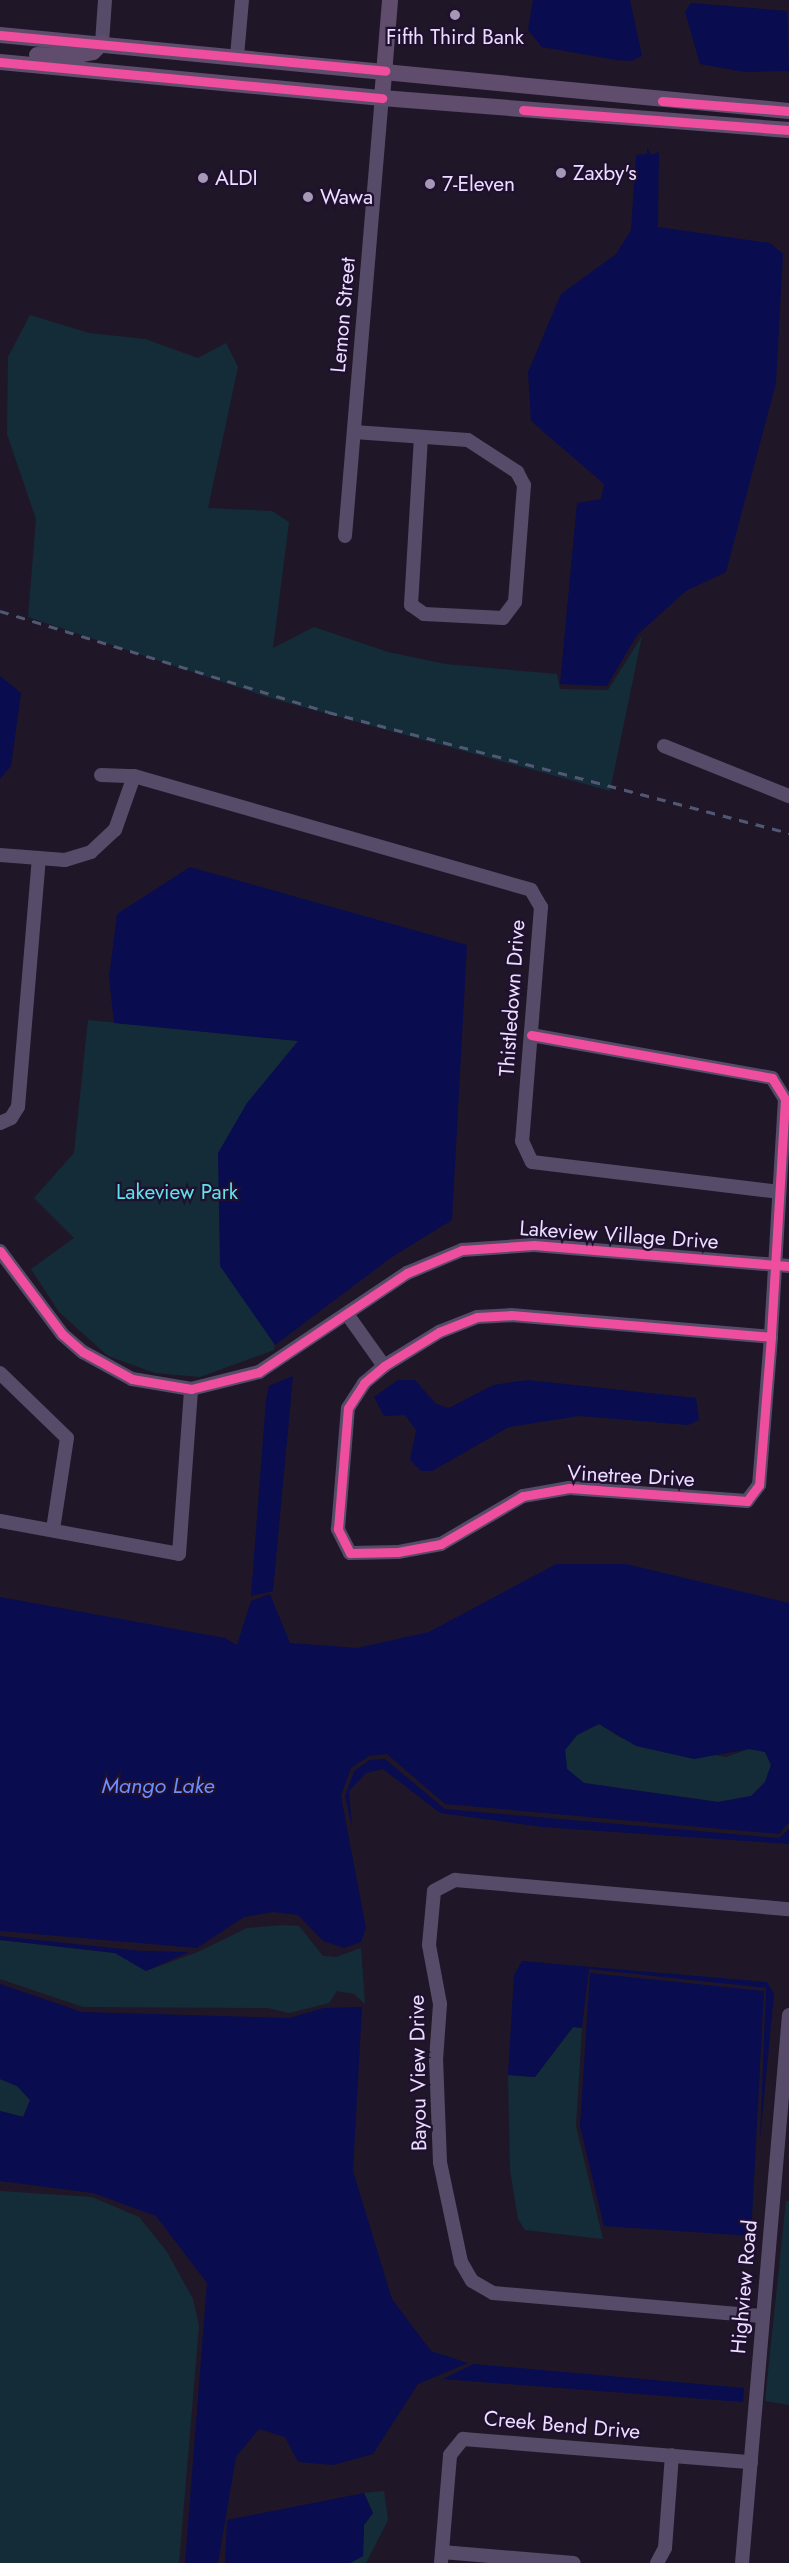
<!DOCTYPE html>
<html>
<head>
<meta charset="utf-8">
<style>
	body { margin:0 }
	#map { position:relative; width:789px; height:2563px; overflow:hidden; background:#1f1728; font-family:Jost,sans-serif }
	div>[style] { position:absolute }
	.green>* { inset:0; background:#142c38 }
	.water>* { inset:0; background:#090c4e }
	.minor>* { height:14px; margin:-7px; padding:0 7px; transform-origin:7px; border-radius:7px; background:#564c69 }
	.major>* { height:16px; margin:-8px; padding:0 8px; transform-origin:8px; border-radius:8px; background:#604d6d }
	.rail>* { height:3px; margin-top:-1.5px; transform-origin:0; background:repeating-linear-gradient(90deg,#515874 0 9px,transparent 0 17px) }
	.cycleway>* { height:9px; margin:-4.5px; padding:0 4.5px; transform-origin:4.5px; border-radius:4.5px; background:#ef4d9e }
	.dots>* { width:16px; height:16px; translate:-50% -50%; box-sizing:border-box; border:3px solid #1f102f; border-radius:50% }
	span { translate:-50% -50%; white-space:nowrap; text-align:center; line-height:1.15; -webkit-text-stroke:4.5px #1f102f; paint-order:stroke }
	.poi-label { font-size:21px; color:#ecdeff }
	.left { translate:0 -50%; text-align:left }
	.street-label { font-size:21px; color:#ecdeff }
	.park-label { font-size:21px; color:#5fe2ea }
	.water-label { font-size:22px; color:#6c8eff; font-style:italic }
</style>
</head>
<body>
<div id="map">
	<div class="green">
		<div style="clip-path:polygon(30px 315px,89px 333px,145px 339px,198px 358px,226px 343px,238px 367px,208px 508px,272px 511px,289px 522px,273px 648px,314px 627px,388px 652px,445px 664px,557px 674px,560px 689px,608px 690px,642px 636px,610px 791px,270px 698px,28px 617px,36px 519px,7px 434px,8px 357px)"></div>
		<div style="clip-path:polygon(88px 1020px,299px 1041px,274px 1350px,200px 1377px,155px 1373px,108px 1356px,59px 1312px,31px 1269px,74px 1238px,34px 1198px,74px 1153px)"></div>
		<div style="clip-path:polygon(599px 1724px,621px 1738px,726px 1757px,749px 1749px,765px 1752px,771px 1765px,765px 1782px,751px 1796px,718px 1802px,584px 1783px,567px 1769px,565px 1750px,577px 1735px)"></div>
		<div style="clip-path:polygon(284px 1925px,299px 1926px,323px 1956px,336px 1957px,361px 1948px,365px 2004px,354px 1994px,337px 1991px,329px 2003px,289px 2013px,268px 2008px,83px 2007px,0 1979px,0 1940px,115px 1953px,146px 1971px,198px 1952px,247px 1928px)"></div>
		<div style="clip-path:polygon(573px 2027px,582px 2028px,576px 2126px,603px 2239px,525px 2230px,518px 2219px,510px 2170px,508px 2075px,535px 2077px)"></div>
		<div style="clip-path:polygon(0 2079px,17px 2086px,30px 2100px,24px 2117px,0 2111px)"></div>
		<div style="clip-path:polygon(0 2191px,92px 2197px,139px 2217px,167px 2252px,193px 2299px,199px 2326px,179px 2563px,0 2563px)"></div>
		<div style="clip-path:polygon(786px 2201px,789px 2201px,789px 2405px,765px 2401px)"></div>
		<div style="clip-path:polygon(384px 2491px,388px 2520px,366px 2563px,350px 2563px,363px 2556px,364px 2525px,373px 2513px,364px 2493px)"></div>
	</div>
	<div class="water">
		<div style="clip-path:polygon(533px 0,630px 0,642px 56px,631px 61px,616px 60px,542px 47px,528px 30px)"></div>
		<div style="clip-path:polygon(691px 3px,787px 11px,789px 71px,745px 72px,700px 64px,685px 12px)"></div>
		<div style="clip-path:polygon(647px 147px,651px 155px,659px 152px,658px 227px,770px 243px,783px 254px,776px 383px,726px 572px,686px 591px,637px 635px,607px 686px,560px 684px,577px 503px,601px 499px,604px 484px,531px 421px,528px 372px,561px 294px,616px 254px,631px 230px,636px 155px,647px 154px)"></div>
		<div style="clip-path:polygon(0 676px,21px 693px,11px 766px,0 779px)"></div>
		<div style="clip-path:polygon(190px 867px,467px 945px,452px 1220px,392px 1257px,275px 1345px,220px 1266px,218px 1153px,247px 1103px,298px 1041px,114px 1023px,109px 977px,117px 914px)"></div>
		<div style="clip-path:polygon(293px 1376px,273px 1591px,251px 1596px,266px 1400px,269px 1386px)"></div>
		<div style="clip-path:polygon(398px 1380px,415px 1380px,436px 1404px,449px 1408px,493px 1385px,528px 1380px,696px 1398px,699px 1420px,688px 1425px,579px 1416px,509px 1427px,432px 1471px,421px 1471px,410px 1460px,416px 1430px,405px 1415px,384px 1416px,374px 1397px)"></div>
		<div style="clip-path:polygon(evenodd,556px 1564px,626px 1564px,789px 1603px,789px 1822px,779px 1834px,445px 1804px,387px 1754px,369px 1756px,351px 1768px,341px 1796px,366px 1928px,361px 1942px,344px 1948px,323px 1941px,298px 1915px,273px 1912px,244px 1917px,197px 1948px,0 1931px,0 1597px,225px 1638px,237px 1645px,251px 1601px,270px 1594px,290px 1643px,357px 1648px,429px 1632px,556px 1564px,599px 1724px,636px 1746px,694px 1759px,749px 1749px,765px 1752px,771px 1765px,765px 1782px,751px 1796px,718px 1802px,584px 1783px,567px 1769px,565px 1750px,577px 1735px,599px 1724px)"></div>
		<div style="clip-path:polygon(385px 1759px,445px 1809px,779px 1838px,789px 1829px,789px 1844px,542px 1827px,440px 1813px,383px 1769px,366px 1773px,349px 1791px,352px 1827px,345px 1796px,354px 1771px,370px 1760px)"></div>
		<div style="clip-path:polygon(0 1936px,141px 1951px,189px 1952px,146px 1971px,115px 1953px,0 1940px)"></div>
		<div style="clip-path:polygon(522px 1961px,767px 1982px,774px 1994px,760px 2140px,766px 1988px,589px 1969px,582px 2028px,573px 2027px,535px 2077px,508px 2075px,514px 1975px)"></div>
		<div style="clip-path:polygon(590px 1973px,764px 1991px,751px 2236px,604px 2226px,580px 2126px)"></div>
		<div style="clip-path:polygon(0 1984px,82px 2012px,289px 2018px,324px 2008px,362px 2007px,353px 2171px,392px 2299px,431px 2351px,468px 2363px,418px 2384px,373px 2454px,333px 2465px,298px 2462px,285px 2437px,259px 2429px,236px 2457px,218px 2563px,185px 2563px,207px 2283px,156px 2216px,93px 2193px,0 2181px,0 2111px,23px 2117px,30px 2100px,17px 2086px,0 2079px)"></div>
		<div style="clip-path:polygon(473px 2364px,744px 2388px,743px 2402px,443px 2379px)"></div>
		<div style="clip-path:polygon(364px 2493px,373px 2513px,364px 2525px,363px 2556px,350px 2563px,225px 2563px,227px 2520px)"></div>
	</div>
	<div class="minor">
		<div style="left:102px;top:43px;width:43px;rotate:-86deg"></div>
		<div style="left:237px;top:56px;width:56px;rotate:-84.9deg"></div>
		<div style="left:354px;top:432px;width:114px;rotate:4deg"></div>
		<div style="left:468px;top:440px;width:59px;rotate:33.1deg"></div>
		<div style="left:517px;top:472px;width:15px;rotate:62deg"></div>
		<div style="left:524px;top:485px;width:117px;rotate:94.4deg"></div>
		<div style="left:515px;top:602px;width:20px;rotate:127deg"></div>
		<div style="left:503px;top:618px;width:79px;rotate:-177.1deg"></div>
		<div style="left:424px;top:614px;width:16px;rotate:-145deg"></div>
		<div style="left:411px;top:605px;width:168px;rotate:-86.6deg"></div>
		<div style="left:345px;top:536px;width:440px;rotate:-85.2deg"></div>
		<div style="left:664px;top:746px;width:135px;rotate:21.8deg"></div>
		<div style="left:101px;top:775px;width:33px;rotate:2deg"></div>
		<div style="left:134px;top:776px;width:413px;rotate:16deg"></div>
		<div style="left:531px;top:890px;width:20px;rotate:60deg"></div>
		<div style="left:541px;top:907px;width:235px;rotate:94.6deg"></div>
		<div style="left:522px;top:1141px;width:23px;rotate:65deg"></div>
		<div style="left:532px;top:1162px;width:249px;rotate:6.9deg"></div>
		<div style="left:0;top:855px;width:65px;rotate:4.4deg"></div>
		<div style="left:65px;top:860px;width:27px;rotate:-17deg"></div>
		<div style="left:91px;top:852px;width:33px;rotate:-43deg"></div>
		<div style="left:115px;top:830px;width:57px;rotate:-70.6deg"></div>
		<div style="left:531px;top:1035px;width:245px;rotate:10.1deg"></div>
		<div style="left:772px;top:1078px;width:25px;rotate:58deg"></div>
		<div style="left:785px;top:1099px;width:238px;rotate:93.4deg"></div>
		<div style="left:771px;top:1337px;width:148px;rotate:94.6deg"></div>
		<div style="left:759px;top:1485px;width:20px;rotate:127deg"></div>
		<div style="left:747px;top:1501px;width:178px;rotate:-175.8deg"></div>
		<div style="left:569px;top:1488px;width:47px;rotate:170.1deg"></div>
		<div style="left:523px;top:1496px;width:95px;rotate:149.7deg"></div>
		<div style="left:441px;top:1544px;width:44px;rotate:169.5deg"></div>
		<div style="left:398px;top:1552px;width:48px;rotate:178.8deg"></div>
		<div style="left:350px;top:1553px;width:27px;rotate:-117deg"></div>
		<div style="left:338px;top:1529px;width:121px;rotate:-85.3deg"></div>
		<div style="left:348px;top:1408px;width:30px;rotate:-57deg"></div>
		<div style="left:364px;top:1383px;width:26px;rotate:-40deg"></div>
		<div style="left:384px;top:1366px;width:65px;rotate:-31.7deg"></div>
		<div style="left:439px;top:1332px;width:41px;rotate:-21.5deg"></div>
		<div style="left:477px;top:1317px;width:34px;rotate:-3deg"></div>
		<div style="left:511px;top:1315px;width:261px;rotate:4.8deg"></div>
		<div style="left:0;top:1123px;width:12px;rotate:-24deg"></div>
		<div style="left:11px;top:1118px;width:13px;rotate:-58deg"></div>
		<div style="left:18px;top:1107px;width:250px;rotate:-85.2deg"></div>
		<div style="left:0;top:1251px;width:104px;rotate:53.2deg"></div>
		<div style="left:62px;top:1334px;width:28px;rotate:41deg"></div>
		<div style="left:83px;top:1352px;width:56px;rotate:28.9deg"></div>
		<div style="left:132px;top:1379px;width:60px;rotate:9.6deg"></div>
		<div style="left:191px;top:1389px;width:70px;rotate:-14deg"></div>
		<div style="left:259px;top:1372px;width:178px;rotate:-33.8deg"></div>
		<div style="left:407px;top:1273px;width:60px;rotate:-22.7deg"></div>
		<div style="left:462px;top:1250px;width:72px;rotate:-4deg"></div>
		<div style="left:534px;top:1245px;width:256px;rotate:4.7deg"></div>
		<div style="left:347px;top:1314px;width:64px;rotate:54.6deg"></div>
		<div style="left:0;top:1373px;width:93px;rotate:44.1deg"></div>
		<div style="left:67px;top:1438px;width:93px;rotate:98.7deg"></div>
		<div style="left:0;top:1521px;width:182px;rotate:10.4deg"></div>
		<div style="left:179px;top:1554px;width:165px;rotate:-85.8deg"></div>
		<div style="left:761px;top:2316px;width:269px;rotate:-175.1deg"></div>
		<div style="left:493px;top:2293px;width:24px;rotate:-150deg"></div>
		<div style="left:472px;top:2281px;width:22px;rotate:-120deg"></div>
		<div style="left:461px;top:2262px;width:102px;rotate:-101.9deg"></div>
		<div style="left:440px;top:2162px;width:102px;rotate:-92.2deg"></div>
		<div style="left:436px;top:2060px;width:56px;rotate:-85.9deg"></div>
		<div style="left:440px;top:2004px;width:60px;rotate:-100.6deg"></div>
		<div style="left:429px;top:1945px;width:54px;rotate:-84.7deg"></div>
		<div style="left:434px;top:1891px;width:24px;rotate:-28deg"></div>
		<div style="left:455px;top:1880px;width:335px;rotate:5deg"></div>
		<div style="left:442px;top:2552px;width:132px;rotate:4.8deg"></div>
		<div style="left:441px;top:2563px;width:108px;rotate:-85.2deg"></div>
		<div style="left:450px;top:2455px;width:21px;rotate:-51deg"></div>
		<div style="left:463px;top:2439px;width:289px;rotate:4.6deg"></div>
		<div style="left:657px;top:2563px;width:17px;rotate:-62deg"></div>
		<div style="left:665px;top:2548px;width:93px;rotate:-85.7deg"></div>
		<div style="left:742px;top:2563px;width:550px;rotate:-85.1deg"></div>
	</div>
	<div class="major">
		<div style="left:0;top:35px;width:793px;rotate:5.5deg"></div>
		<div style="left:37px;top:55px;width:36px;rotate:2deg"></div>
		<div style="left:73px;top:56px;width:20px;rotate:-11deg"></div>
		<div style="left:93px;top:52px;width:13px;rotate:-45deg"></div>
		<div style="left:0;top:62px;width:384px;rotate:5.4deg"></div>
		<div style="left:382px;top:98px;width:408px;rotate:4.5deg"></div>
		<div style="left:382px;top:98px;width:98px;rotate:-85.3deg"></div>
	</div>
	<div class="rail">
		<div style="left:0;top:611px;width:343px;rotate:17.1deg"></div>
		<div style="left:328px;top:712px;width:477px;rotate:14.7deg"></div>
	</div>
	<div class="cycleway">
		<div style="left:0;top:35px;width:387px;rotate:5.3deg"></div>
		<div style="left:0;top:62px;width:384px;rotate:5.4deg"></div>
		<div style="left:662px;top:101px;width:127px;rotate:4.5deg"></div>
		<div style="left:523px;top:110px;width:267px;rotate:4.3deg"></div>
		<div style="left:531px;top:1035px;width:245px;rotate:10.1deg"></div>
		<div style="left:772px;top:1078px;width:25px;rotate:58deg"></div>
		<div style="left:785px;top:1099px;width:238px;rotate:93.4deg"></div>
		<div style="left:771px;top:1337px;width:148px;rotate:94.6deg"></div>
		<div style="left:759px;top:1485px;width:20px;rotate:127deg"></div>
		<div style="left:747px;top:1501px;width:178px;rotate:-175.8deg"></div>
		<div style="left:569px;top:1488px;width:47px;rotate:170.1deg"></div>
		<div style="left:523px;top:1496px;width:95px;rotate:149.7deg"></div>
		<div style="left:441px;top:1544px;width:44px;rotate:169.5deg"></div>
		<div style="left:398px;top:1552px;width:48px;rotate:178.8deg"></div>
		<div style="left:350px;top:1553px;width:27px;rotate:-117deg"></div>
		<div style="left:338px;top:1529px;width:121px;rotate:-85.3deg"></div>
		<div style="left:348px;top:1408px;width:30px;rotate:-57deg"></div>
		<div style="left:364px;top:1383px;width:26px;rotate:-40deg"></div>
		<div style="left:384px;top:1366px;width:65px;rotate:-31.7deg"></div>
		<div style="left:439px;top:1332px;width:41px;rotate:-21.5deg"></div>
		<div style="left:477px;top:1317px;width:34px;rotate:-3deg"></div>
		<div style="left:511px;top:1315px;width:261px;rotate:4.8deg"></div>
		<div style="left:0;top:1251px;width:104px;rotate:53.2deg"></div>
		<div style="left:62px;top:1334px;width:28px;rotate:41deg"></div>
		<div style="left:83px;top:1352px;width:56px;rotate:28.9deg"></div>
		<div style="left:132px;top:1379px;width:60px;rotate:9.6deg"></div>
		<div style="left:191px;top:1389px;width:70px;rotate:-14deg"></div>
		<div style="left:259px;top:1372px;width:178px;rotate:-33.8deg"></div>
		<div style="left:407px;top:1273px;width:60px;rotate:-22.7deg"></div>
		<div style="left:462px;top:1250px;width:72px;rotate:-4deg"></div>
		<div style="left:534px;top:1245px;width:256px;rotate:4.7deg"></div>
	</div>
	<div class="dots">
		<div style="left:455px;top:15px;background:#a498b4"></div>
		<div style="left:561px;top:173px;background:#a498b4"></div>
		<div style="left:203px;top:178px;background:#a498b4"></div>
		<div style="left:430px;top:184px;background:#a498b4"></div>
		<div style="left:308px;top:197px;background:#a498b4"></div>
	</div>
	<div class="poi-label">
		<span style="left:455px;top:37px">Fifth Third Bank</span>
		<span class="left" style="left:573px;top:173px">Zaxby's</span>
		<span class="left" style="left:215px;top:178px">ALDI</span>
		<span class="left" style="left:442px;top:184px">7-Eleven</span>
		<span class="left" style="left:320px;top:197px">Wawa</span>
	</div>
	<div class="street-label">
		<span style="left:343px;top:315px;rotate:-85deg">Lemon Street</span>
		<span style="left:512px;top:998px;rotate:-86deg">Thistledown Drive</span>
		<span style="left:619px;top:1235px;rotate:4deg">Lakeview Village Drive</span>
		<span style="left:631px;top:1476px;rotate:3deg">Vinetree Drive</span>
		<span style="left:418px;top:2073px;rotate:-91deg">Bayou View Drive</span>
		<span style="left:744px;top:2287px;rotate:-85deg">Highview Road</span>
		<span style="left:562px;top:2425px;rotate:5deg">Creek Bend Drive</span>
	</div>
	<div class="park-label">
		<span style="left:177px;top:1192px">Lakeview Park</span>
	</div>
	<div class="water-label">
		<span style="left:158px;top:1786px">Mango Lake</span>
	</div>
</div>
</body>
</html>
